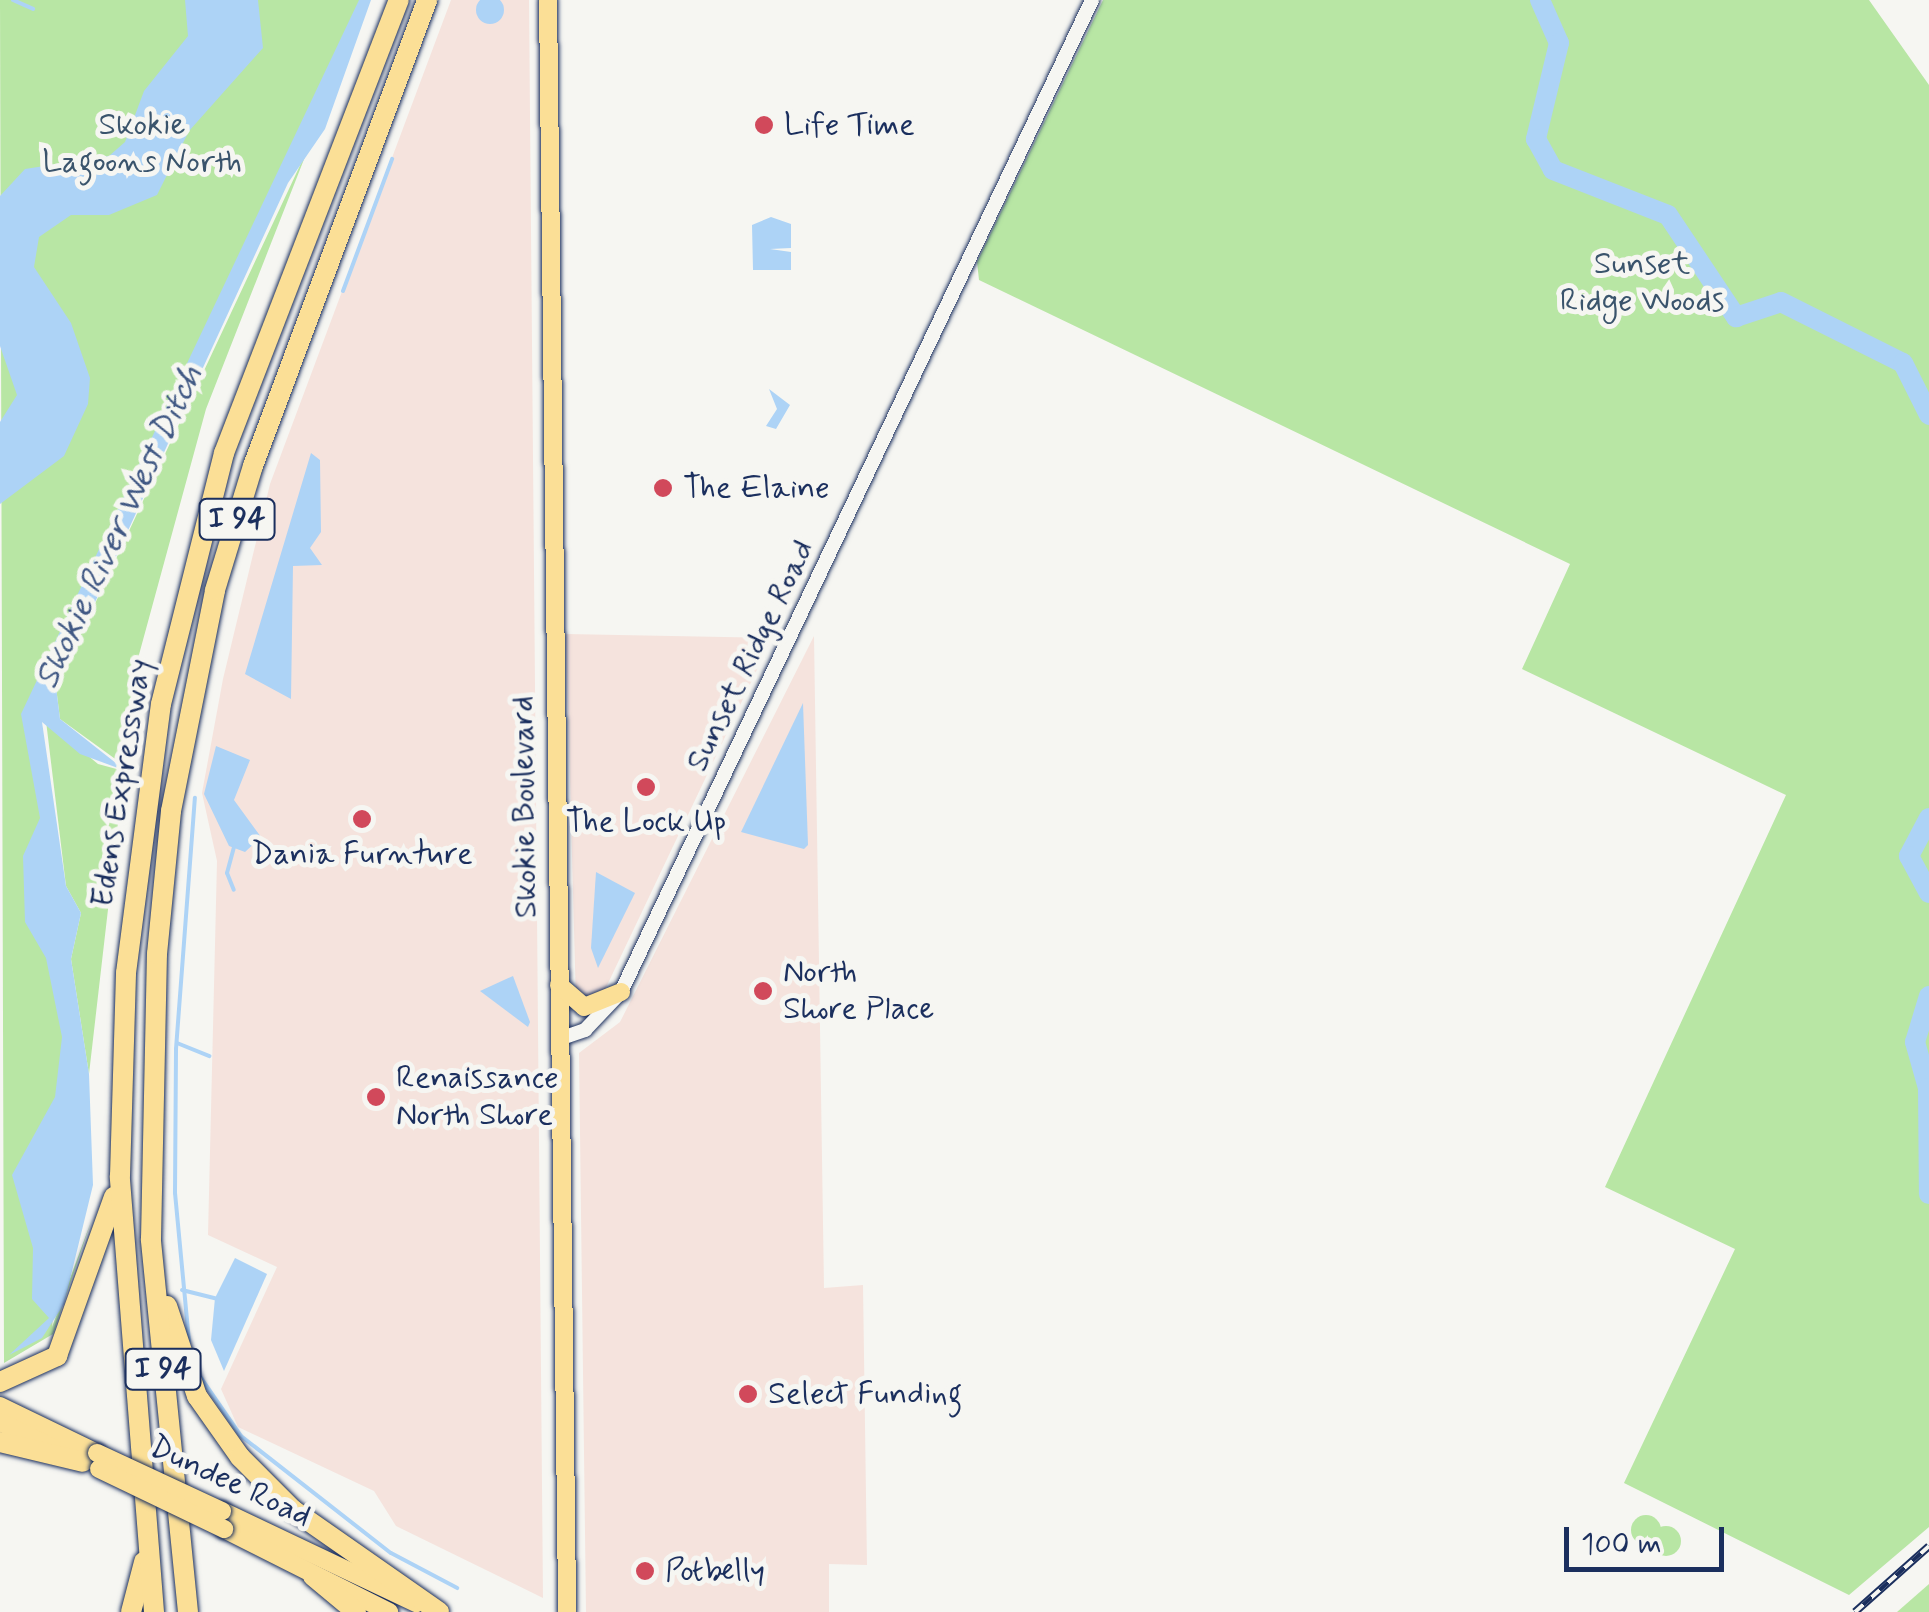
<!DOCTYPE html>
<html>
<head>
<meta charset="utf-8">
<style>
	body { margin:0 }
	#map { position:relative; width:1929px; height:1612px; overflow:hidden; background:#f6f6f2; font-family:Mynerve,sans-serif }
	div>[style] { position:absolute }
	.built>* { inset:0; background:#f5e3dd }
	.green>* { inset:0; background:#b8e6a4 }
	.round { border-radius:50% }
	.water>* { inset:0; background:#add3f6 }
	.stream>* { height:4px; margin:-2px; padding:0 2px; transform-origin:2px; border-radius:2px; background:#add3f6 }
	.river>* { height:20px; margin:-10px; padding:0 10px; transform-origin:10px; border-radius:10px; background:#add3f6 }
	.roads { filter:drop-shadow(0 0 2px #1b2f5e) drop-shadow(0 0 2px #1b2f5e) }
	.minor>* { height:14px; margin:-7px; padding:0 7px; transform-origin:7px; border-radius:7px; background:#f6f6f2 }
	.major>* { height:18px; margin:-9px; padding:0 9px; transform-origin:9px; border-radius:9px; background:#fbdf96 }
	.highway>* { height:20px; margin:-10px; padding:0 10px; transform-origin:10px; border-radius:10px; background:#fbdf96 }
	.rail>* { height:8px; margin-top:-4px; transform-origin:0; background:repeating-linear-gradient(90deg,#f6f6f2 0 11px,#1b2f5e 0 22px); box-sizing:border-box; border-block:2px solid #1b2f5e }
	.bridges { filter:drop-shadow(0 0 2px #1b2f5e) drop-shadow(0 0 2px #1b2f5e) }
	.major-bridge>* { height:18px; margin:-9px; padding:0 9px; transform-origin:9px; border-radius:9px; background:#fbdf96 }
	.dots>* { width:28px; height:28px; translate:-50% -50%; box-sizing:border-box; border:5px solid #f6f6f2; border-radius:50% }
	span { translate:-50% -50%; white-space:nowrap; text-align:center; line-height:1.15; -webkit-text-stroke:10px #f6f6f2; paint-order:stroke }
	.shield-label span { padding:2px 8px; background:#f6f6f2; border:2px solid; border-radius:8px; -webkit-text-stroke-width:0 }
	.shield-label { font-size:30px; color:#1b2f5e; font-weight:700 }
	.poi-label { font-size:32px; color:#1b2f5e }
	.left { translate:0 -50%; text-align:left }
	.park-label { font-size:32px; color:#3a546c }
	.street-label { font-size:32px; color:#1b2f5e }
	.water-label { font-size:35px; color:#405884; font-style:italic }
	.scale { position:absolute; left:1564px; top:1527px; width:160px; height:45px; box-sizing:border-box; border:5px solid #1b2f5e; border-top:0; padding-left:12px; font-size:30px; line-height:35px; white-space:nowrap; color:#1b2f5e; -webkit-text-stroke:8px #f6f6f2; paint-order:stroke }
</style>
</head>
<body>
<div id="map">
	<div class="built">
		<div style="clip-path:polygon(451px 0,529px 0,543px 1598px,396px 1526px,374px 1491px,238px 1427px,221px 1389px,277px 1267px,208px 1235px,217px 861px,202px 793px,223px 679px,270px 484px)"></div>
		<div style="clip-path:polygon(566px 634px,772px 638px,602px 996px,576px 1003px)"></div>
		<div style="clip-path:polygon(814px 636px,824px 1288px,863px 1285px,867px 1565px,829px 1564px,829px 1612px,586px 1612px,579px 1053px,620px 1022px)"></div>
	</div>
	<div class="green">
		<div style="clip-path:polygon(0 0,366px 0,27px 725px,82px 1065px,52px 1327px,92px 1219px,53px 1334px,4px 1363px)"></div>
		<div style="clip-path:polygon(1103px 0,1869px 0,1929px 85px,1929px 1527px,1849px 1595px,1624px 1483px,1735px 1249px,1605px 1187px,1786px 795px,1522px 669px,1570px 564px,979px 280px,977px 262px)"></div>
		<div style="clip-path:polygon(310px 144px,206px 409px,137px 662px,125px 766px,60px 719px,56px 687px)"></div>
		<div style="clip-path:polygon(46px 721px,98px 764px,124px 771px,89px 1074px,71px 959px,81px 913px,66px 886px)"></div>
		<div class="round" style="left:1631px;top:1515px;width:30px;height:30px"></div>
		<div class="round" style="left:1651px;top:1526px;width:30px;height:30px"></div>
		<div style="clip-path:polygon(1929px 1584px,1929px 1612px,1897px 1612px)"></div>
	</div>
	<div class="water">
		<div class="round" style="left:476px;top:-4px;width:28px;height:28px"></div>
		<div style="clip-path:polygon(185px 0,258px 0,263px 48px,189px 131px,157px 195px,109px 215px,71px 215px,39px 237px,34px 267px,71px 323px,90px 378px,88px 404px,64px 456px,0 504px,0 422px,17px 395px,0 346px,0 196px,25px 169px,109px 156px,125px 142px,144px 91px,188px 36px)"></div>
		<div style="clip-path:polygon(359px 0,371px 0,325px 129px,288px 183px,56px 687px,60px 719px,126px 771px,80px 754px,42px 722px,66px 886px,81px 913px,71px 959px,89px 1074px,93px 1185px,64px 1304px,42px 1338px,9px 1355px,49px 1318px,32px 1299px,33px 1248px,12px 1175px,55px 1097px,62px 1037px,46px 958px,25px 922px,23px 856px,40px 818px,21px 714px)"></div>
		<div style="clip-path:polygon(771px 217px,791px 224px,791px 248px,770px 249px,791px 252px,791px 270px,753px 270px,752px 225px)"></div>
		<div style="clip-path:polygon(769px 389px,790px 405px,776px 429px,766px 426px,777px 409px)"></div>
		<div style="clip-path:polygon(311px 453px,320px 460px,321px 532px,310px 548px,322px 565px,293px 566px,291px 699px,245px 674px)"></div>
		<div style="clip-path:polygon(803px 703px,808px 845px,804px 849px,741px 832px)"></div>
		<div style="clip-path:polygon(216px 746px,250px 760px,234px 800px,261px 837px,245px 852px,229px 846px,204px 794px)"></div>
		<div style="clip-path:polygon(596px 872px,635px 893px,598px 968px,591px 948px)"></div>
		<div style="clip-path:polygon(513px 976px,530px 1022px,528px 1027px,480px 991px)"></div>
		<div style="clip-path:polygon(235px 1258px,267px 1274px,224px 1371px,211px 1340px,215px 1298px)"></div>
	</div>
	<div class="stream">
		<div style="left:13px;top:0;width:22px;rotate:24deg"></div>
		<div style="left:343px;top:291px;width:141px;rotate:-69.6deg"></div>
		<div style="left:234px;top:847px;width:27px;rotate:105deg"></div>
		<div style="left:227px;top:873px;width:18px;rotate:68deg"></div>
		<div style="left:177px;top:1043px;width:35px;rotate:22deg"></div>
		<div style="left:182px;top:1290px;width:34px;rotate:14deg"></div>
		<div style="left:189px;top:1341px;width:149px;rotate:-95.4deg"></div>
		<div style="left:175px;top:1193px;width:144px;rotate:-89.6deg"></div>
		<div style="left:176px;top:1049px;width:252px;rotate:-85.7deg"></div>
		<div style="left:201px;top:1378px;width:70px;rotate:55.4deg"></div>
		<div style="left:241px;top:1436px;width:190px;rotate:38deg"></div>
		<div style="left:391px;top:1553px;width:75px;rotate:27.9deg"></div>
	</div>
	<div class="river">
		<div style="left:1540px;top:0;width:47px;rotate:66.2deg"></div>
		<div style="left:1559px;top:43px;width:99px;rotate:103.5deg"></div>
		<div style="left:1536px;top:139px;width:35px;rotate:61deg"></div>
		<div style="left:1553px;top:170px;width:123px;rotate:21.4deg"></div>
		<div style="left:1668px;top:215px;width:123px;rotate:56.3deg"></div>
		<div style="left:1736px;top:317px;width:47px;rotate:-18.4deg"></div>
		<div style="left:1781px;top:302px;width:136px;rotate:26.6deg"></div>
		<div style="left:1903px;top:363px;width:58px;rotate:63.4deg"></div>
		<div style="left:1929px;top:818px;width:43px;rotate:117.8deg"></div>
		<div style="left:1909px;top:856px;width:42px;rotate:61.6deg"></div>
		<div style="left:1929px;top:996px;width:48px;rotate:106.9deg"></div>
		<div style="left:1915px;top:1042px;width:48px;rotate:74.2deg"></div>
		<div style="left:1928px;top:1088px;width:106px;rotate:89.5deg"></div>
	</div>
	<div class="roads">
		<div class="minor">
			<div style="left:559px;top:1039px;width:28px;rotate:-19deg"></div>
			<div style="left:585px;top:1030px;width:52px;rotate:-46.5deg"></div>
			<div style="left:621px;top:992px;width:1098px;rotate:-64.6deg"></div>
		</div>
		<div class="major">
			<div style="left:548px;top:0;width:1612px;rotate:89.32deg"></div>
			<div style="left:559px;top:985px;width:33px;rotate:41deg"></div>
			<div style="left:584px;top:1007px;width:40px;rotate:-22deg"></div>
			<div style="left:0;top:1406px;width:108px;rotate:25.9deg"></div>
			<div style="left:0;top:1422px;width:64px;rotate:25.8deg"></div>
			<div style="left:222px;top:1511px;width:215px;rotate:25.4deg"></div>
			<div style="left:224px;top:1529px;width:185px;rotate:26.7deg"></div>
		</div>
		<div class="highway">
			<div style="left:167px;top:1306px;width:95px;rotate:71.6deg"></div>
			<div style="left:197px;top:1396px;width:75px;rotate:54.8deg"></div>
			<div style="left:240px;top:1457px;width:75px;rotate:45deg"></div>
			<div style="left:293px;top:1510px;width:178px;rotate:34.9deg"></div>
			<div style="left:0;top:1382px;width:63px;rotate:-24.5deg"></div>
			<div style="left:57px;top:1356px;width:169px;rotate:-70.3deg"></div>
			<div style="left:0;top:1442px;width:85px;rotate:13.5deg"></div>
			<div style="left:313px;top:1576px;width:56px;rotate:39.9deg"></div>
			<div style="left:131px;top:1612px;width:52px;rotate:-75.4deg"></div>
			<div style="left:154px;top:1612px;width:437px;rotate:-94.5deg"></div>
			<div style="left:120px;top:1176px;width:203px;rotate:-88.3deg"></div>
			<div style="left:126px;top:973px;width:271px;rotate:-82.6deg"></div>
			<div style="left:161px;top:704px;width:259px;rotate:-75.9deg"></div>
			<div style="left:224px;top:453px;width:486px;rotate:-68.9deg"></div>
			<div style="left:188px;top:1612px;width:375px;rotate:-95.7deg"></div>
			<div style="left:151px;top:1239px;width:285px;rotate:-88.8deg"></div>
			<div style="left:157px;top:954px;width:144px;rotate:-84.4deg"></div>
			<div style="left:171px;top:811px;width:225px;rotate:-78.7deg"></div>
			<div style="left:215px;top:590px;width:130px;rotate:-73deg"></div>
			<div style="left:253px;top:466px;width:497px;rotate:-69.5deg"></div>
		</div>
	</div>
	<div class="rail">
		<div style="left:1855px;top:1612px;width:99px;rotate:-41.7deg"></div>
	</div>
	<div class="bridges">
		<div class="major-bridge">
			<div style="left:97px;top:1453px;width:138px;rotate:24.9deg"></div>
			<div style="left:99px;top:1469px;width:139px;rotate:25.6deg"></div>
		</div>
	</div>
	<div class="dots">
		<div style="left:764px;top:125px;background:#d1495b"></div>
		<div style="left:663px;top:488px;background:#d1495b"></div>
		<div style="left:646px;top:787px;background:#d1495b"></div>
		<div style="left:362px;top:819px;background:#d1495b"></div>
		<div style="left:763px;top:991px;background:#d1495b"></div>
		<div style="left:376px;top:1097px;background:#d1495b"></div>
		<div style="left:748px;top:1394px;background:#d1495b"></div>
		<div style="left:645px;top:1571px;background:#d1495b"></div>
	</div>
	<div class="shield-label">
		<span style="left:237px;top:519px">I 94</span>
		<span style="left:163px;top:1369px">I 94</span>
	</div>
	<div class="poi-label">
		<span class="left" style="left:784px;top:125px">Life Time</span>
		<span class="left" style="left:683px;top:488px">The Elaine</span>
		<span style="left:646px;top:822px">The Lock Up</span>
		<span style="left:362px;top:854px">Dania Furnture</span>
		<span class="left" style="left:783px;top:991px">North<br>Shore Place</span>
		<span class="left" style="left:396px;top:1097px">Renaissance<br>North Shore</span>
		<span class="left" style="left:768px;top:1394px">Select Funding</span>
		<span class="left" style="left:665px;top:1571px">Potbelly</span>
	</div>
	<div class="park-label">
		<span style="left:142px;top:144px">Skokie<br>Lagoons North</span>
		<span style="left:1642px;top:283px">Sunset<br>Ridge Woods</span>
	</div>
	<div class="street-label">
		<span style="left:751px;top:656px;rotate:-64deg">Sunset Ridge Road</span>
		<span style="left:122px;top:783px;rotate:-81deg">Edens Expressway</span>
		<span style="left:525px;top:807px;rotate:-91deg">Skokie Boulevard</span>
		<span style="left:230px;top:1482px;rotate:25deg">Dundee Road</span>
	</div>
	<div class="water-label">
		<span style="left:119px;top:527px;rotate:-65deg">Skokie River West Ditch</span>
	</div>
	<div class="scale">100 m</div>
</div>
</body>
</html>
